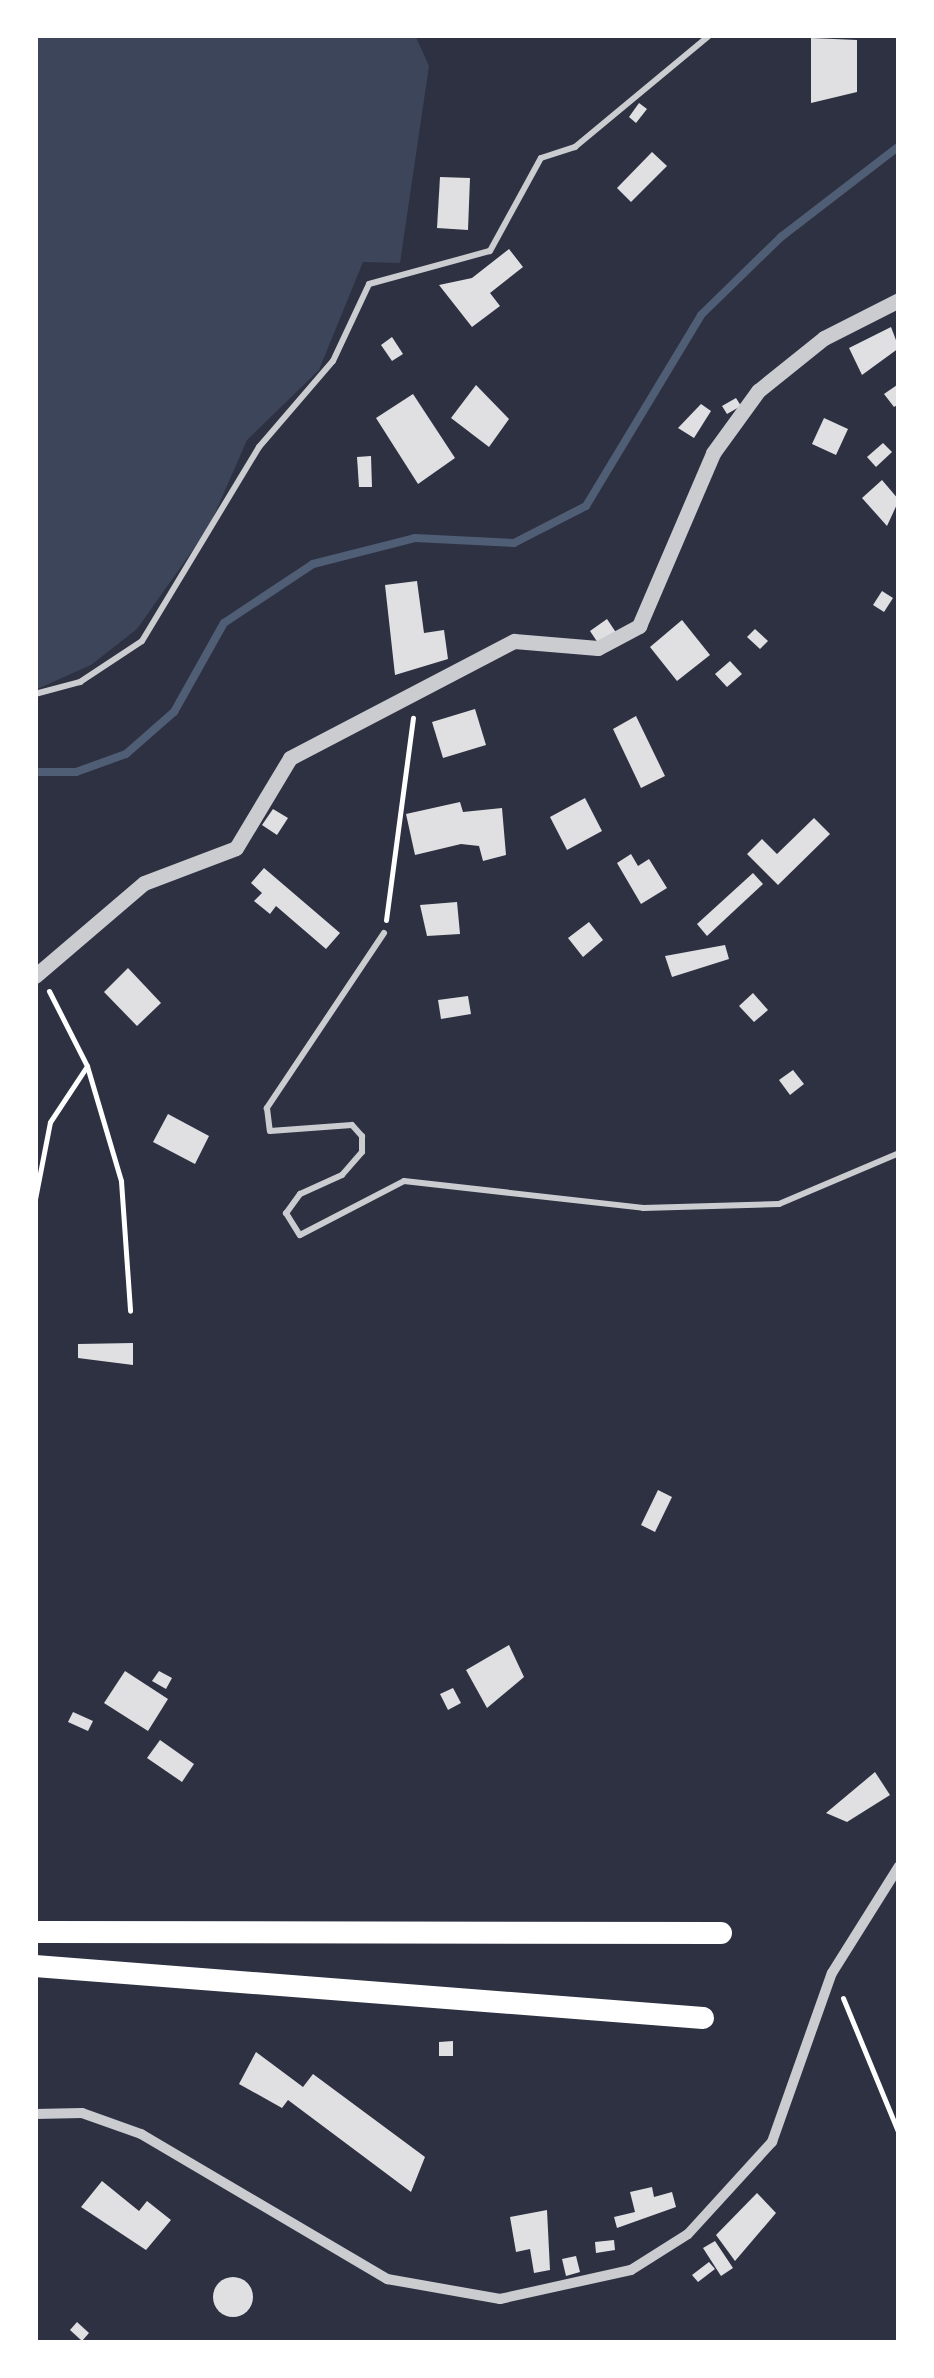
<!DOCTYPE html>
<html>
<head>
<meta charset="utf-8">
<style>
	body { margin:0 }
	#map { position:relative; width:934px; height:2378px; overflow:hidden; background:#2d3142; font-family:"Exo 2",sans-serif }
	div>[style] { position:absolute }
	.green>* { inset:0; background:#3c4559 }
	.stream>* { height:8px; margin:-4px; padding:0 4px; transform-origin:4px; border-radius:4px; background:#4f5d75 }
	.building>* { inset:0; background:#e0e0e3 }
	.round { border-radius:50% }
	.path>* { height:5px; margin:-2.5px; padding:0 2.5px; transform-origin:2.5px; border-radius:2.5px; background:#fff }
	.service>* { height:6px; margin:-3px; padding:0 3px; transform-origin:3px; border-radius:3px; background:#caccd0 }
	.minor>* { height:10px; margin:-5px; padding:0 5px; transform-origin:5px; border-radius:5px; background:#caccd0 }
	.tertiary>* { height:15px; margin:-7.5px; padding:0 7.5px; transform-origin:7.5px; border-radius:7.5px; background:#caccd0 }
	.motorway>* { height:22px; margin:-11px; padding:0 11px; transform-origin:11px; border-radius:11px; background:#fff }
	span { translate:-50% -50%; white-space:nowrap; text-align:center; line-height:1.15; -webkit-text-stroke:10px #fff; paint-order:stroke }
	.frame { position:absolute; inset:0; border:38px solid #fff; pointer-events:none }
</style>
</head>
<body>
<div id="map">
	<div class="green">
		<div style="clip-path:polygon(35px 35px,415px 35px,429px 66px,400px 263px,363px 262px,319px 370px,247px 440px,209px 527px,137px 629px,91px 665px,35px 690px)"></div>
	</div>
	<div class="stream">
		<div style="left:35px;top:772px;width:41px"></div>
		<div style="left:76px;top:772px;width:53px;rotate:-19.8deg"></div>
		<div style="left:126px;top:754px;width:64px;rotate:-41.2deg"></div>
		<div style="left:174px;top:712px;width:102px;rotate:-60.7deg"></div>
		<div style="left:224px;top:623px;width:107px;rotate:-33.5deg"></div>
		<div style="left:313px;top:564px;width:105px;rotate:-14.3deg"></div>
		<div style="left:415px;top:538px;width:99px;rotate:2.9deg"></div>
		<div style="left:514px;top:543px;width:81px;rotate:-27.2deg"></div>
		<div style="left:586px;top:506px;width:223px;rotate:-58.9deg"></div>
		<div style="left:701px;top:315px;width:112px;rotate:-44.3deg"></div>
		<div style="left:781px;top:237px;width:149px;rotate:-37.6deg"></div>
	</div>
	<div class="building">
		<div style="clip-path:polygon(811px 38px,857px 40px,857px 92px,811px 103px)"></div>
		<div style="clip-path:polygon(639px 103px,647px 109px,636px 123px,629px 117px)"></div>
		<div style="clip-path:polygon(652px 152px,667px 166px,631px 202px,617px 188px)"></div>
		<div style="clip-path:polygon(440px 177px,470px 178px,468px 230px,437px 228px)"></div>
		<div style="clip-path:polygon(509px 249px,523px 267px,490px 293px,500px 306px,472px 327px,439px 285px,472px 278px)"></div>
		<div style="clip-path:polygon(891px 327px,899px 348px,862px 375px,849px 348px)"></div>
		<div style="clip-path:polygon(392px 337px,403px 354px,392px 361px,381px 345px)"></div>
		<div style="clip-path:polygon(476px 385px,509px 419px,489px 447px,451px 418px)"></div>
		<div style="clip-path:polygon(897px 385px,899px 404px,894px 407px,884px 394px)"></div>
		<div style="clip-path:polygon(413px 394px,455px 458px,418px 484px,376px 418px)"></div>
		<div style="clip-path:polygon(736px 398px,741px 406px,727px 414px,722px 406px)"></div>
		<div style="clip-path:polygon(701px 404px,711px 411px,694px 438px,678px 428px)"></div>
		<div style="clip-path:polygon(824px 418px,848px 429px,836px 455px,812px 444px)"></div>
		<div style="clip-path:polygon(883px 443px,892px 452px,876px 467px,867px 457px)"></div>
		<div style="clip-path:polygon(371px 456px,372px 487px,359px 487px,357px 457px)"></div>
		<div style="clip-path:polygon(882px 480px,899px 500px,887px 526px,862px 498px)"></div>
		<div style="clip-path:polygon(417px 581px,424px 633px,444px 630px,448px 659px,395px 675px,385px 585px)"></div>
		<div style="clip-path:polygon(882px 591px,893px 598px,884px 612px,873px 605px)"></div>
		<div style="clip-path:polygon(607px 619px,617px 634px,600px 646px,590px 631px)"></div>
		<div style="clip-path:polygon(682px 620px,710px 655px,677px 681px,650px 647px)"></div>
		<div style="clip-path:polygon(755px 629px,768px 641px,760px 649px,747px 637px)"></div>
		<div style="clip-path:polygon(730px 661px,742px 674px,727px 687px,715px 674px)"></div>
		<div style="clip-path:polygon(475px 709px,486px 745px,443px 758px,432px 722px)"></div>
		<div style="clip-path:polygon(636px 716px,665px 776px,641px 788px,613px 729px)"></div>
		<div style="clip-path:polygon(585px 798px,602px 831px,567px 850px,550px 817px)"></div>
		<div style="clip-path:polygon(460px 802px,463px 812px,502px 808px,506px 855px,483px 861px,479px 846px,461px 844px,415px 855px,406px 814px)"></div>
		<div style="clip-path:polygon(273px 809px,288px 818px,277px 835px,262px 825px)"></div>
		<div style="clip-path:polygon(814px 818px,830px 834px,778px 885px,747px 854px,762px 839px,777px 854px)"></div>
		<div style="clip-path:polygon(631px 854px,638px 866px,649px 859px,667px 888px,641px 904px,617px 863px)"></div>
		<div style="clip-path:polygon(264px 868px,340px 933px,326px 949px,276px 906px,270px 914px,254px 901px,262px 893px,251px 883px)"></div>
		<div style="clip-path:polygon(753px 873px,763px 884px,707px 936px,697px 924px)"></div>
		<div style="clip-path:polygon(457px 902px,460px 934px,427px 936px,420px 905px)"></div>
		<div style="clip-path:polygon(589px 922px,603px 940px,583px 957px,568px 938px)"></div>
		<div style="clip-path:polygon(725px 945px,729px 959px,672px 977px,665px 956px)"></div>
		<div style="clip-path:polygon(128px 968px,161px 1003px,137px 1026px,104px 992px)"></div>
		<div style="clip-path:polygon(753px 993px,768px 1010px,754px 1022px,739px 1006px)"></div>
		<div style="clip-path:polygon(468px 996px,471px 1014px,441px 1019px,438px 1000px)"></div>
		<div style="clip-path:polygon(793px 1070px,804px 1084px,790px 1095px,779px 1080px)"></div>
		<div style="clip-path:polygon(168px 1114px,209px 1136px,195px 1164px,153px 1142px)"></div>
		<div style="clip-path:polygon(133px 1343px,133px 1365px,78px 1358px,78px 1344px)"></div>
		<div style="clip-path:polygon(658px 1490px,672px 1497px,655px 1532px,641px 1525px)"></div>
		<div style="clip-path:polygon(509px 1645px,524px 1677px,487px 1708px,466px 1670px)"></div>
		<div style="clip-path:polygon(125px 1671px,168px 1699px,148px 1731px,104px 1703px)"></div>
		<div style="clip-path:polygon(159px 1671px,172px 1678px,166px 1689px,152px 1681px)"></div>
		<div style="clip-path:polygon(453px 1688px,461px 1703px,448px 1710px,440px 1694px)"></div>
		<div style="clip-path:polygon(73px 1712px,93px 1721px,88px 1731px,68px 1722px)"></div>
		<div style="clip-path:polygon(160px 1740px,194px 1764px,182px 1782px,147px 1758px)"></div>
		<div style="clip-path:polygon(875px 1772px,890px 1795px,847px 1822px,826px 1813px)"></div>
		<div style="clip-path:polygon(453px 2041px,453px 2056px,439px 2056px,439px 2042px)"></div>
		<div style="clip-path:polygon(256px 2052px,303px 2087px,313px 2074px,425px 2157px,411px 2192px,288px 2100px,282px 2108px,239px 2084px)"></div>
		<div style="clip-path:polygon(102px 2181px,139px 2211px,147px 2201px,171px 2220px,146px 2250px,81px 2207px)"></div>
		<div style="clip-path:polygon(652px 2187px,654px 2197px,672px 2192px,676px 2207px,617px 2228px,614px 2217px,635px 2212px,630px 2192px)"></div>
		<div style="clip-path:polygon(757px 2193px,776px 2213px,735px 2261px,716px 2235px)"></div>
		<div style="clip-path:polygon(547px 2210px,550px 2270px,534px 2273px,530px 2249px,516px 2252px,510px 2217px)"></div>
		<div style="clip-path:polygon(614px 2240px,615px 2250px,596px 2253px,595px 2242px)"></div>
		<div style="clip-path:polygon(715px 2241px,733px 2268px,721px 2276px,703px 2248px)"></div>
		<div style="clip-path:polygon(576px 2256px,580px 2272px,566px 2276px,562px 2259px)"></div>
		<div style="clip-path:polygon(709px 2262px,715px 2269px,698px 2282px,692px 2275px)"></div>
		<div class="round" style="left:213px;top:2277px;width:40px;height:40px"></div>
		<div style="clip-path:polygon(77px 2322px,89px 2333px,82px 2341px,70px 2330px)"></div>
	</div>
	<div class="path">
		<div style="left:386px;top:920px;width:204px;rotate:-82.4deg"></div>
		<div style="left:49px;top:991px;width:84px;rotate:63.1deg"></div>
		<div style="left:87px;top:1066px;width:120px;rotate:73.5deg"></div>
		<div style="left:121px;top:1181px;width:130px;rotate:86deg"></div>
		<div style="left:35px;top:1199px;width:78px;rotate:-79deg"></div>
		<div style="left:50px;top:1122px;width:67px;rotate:-56.5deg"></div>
		<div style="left:843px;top:1998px;width:147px;rotate:67.6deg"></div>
	</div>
	<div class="service">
		<div style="left:35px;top:694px;width:47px;rotate:-14.9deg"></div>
		<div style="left:80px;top:682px;width:74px;rotate:-33.5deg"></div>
		<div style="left:142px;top:641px;width:227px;rotate:-58.9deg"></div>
		<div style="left:259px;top:447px;width:113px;rotate:-49.3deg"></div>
		<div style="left:333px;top:361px;width:85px;rotate:-64.9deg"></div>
		<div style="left:369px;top:284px;width:125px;rotate:-15.3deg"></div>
		<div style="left:490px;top:251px;width:106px;rotate:-61.3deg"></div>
		<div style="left:541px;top:158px;width:36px;rotate:-18deg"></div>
		<div style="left:575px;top:147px;width:175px;rotate:-39.7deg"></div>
		<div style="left:384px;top:933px;width:211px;rotate:123.8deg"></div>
		<div style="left:267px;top:1108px;width:23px;rotate:83deg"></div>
		<div style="left:270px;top:1131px;width:82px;rotate:-4.2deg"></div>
		<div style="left:352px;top:1125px;width:15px;rotate:48deg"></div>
		<div style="left:362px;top:1136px;width:16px;rotate:90deg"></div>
		<div style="left:362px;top:1152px;width:30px;rotate:131deg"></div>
		<div style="left:342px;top:1175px;width:46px;rotate:155.7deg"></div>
		<div style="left:300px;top:1194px;width:24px;rotate:126deg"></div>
		<div style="left:286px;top:1213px;width:26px;rotate:58deg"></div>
		<div style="left:300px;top:1235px;width:117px;rotate:-27.4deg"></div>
		<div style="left:404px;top:1181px;width:241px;rotate:6.4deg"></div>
		<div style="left:643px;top:1208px;width:136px;rotate:-1.7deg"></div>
		<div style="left:779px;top:1204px;width:130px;rotate:-23deg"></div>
	</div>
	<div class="minor">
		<div style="left:35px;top:2114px;width:47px;rotate:-1.2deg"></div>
		<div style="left:82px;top:2113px;width:63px;rotate:19.6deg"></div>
		<div style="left:141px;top:2134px;width:286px;rotate:30.5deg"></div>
		<div style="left:387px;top:2279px;width:115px;rotate:10deg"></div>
		<div style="left:500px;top:2299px;width:134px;rotate:-12.5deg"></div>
		<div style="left:631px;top:2270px;width:67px;rotate:-32.3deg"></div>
		<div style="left:688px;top:2234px;width:125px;rotate:-47.6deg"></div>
		<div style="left:772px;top:2142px;width:179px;rotate:-70.5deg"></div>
		<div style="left:832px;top:1973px;width:126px;rotate:-57.9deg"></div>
	</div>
	<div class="tertiary">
		<div style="left:35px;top:976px;width:143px;rotate:-40.5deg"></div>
		<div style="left:144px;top:883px;width:98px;rotate:-20.8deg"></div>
		<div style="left:236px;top:848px;width:105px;rotate:-59deg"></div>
		<div style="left:290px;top:758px;width:253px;rotate:-27.6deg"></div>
		<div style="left:514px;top:641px;width:84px;rotate:4.8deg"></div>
		<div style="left:598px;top:648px;width:47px;rotate:-28.2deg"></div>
		<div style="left:639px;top:626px;width:188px;rotate:-66.8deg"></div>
		<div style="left:713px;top:453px;width:77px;rotate:-54deg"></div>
		<div style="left:758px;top:391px;width:85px;rotate:-38.8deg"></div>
		<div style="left:824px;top:338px;width:84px;rotate:-26.9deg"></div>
	</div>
	<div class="motorway">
		<div style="left:35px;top:1932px;width:686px;rotate:0.08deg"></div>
		<div style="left:35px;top:1966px;width:670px;rotate:4.45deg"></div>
	</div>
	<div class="frame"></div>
</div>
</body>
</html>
